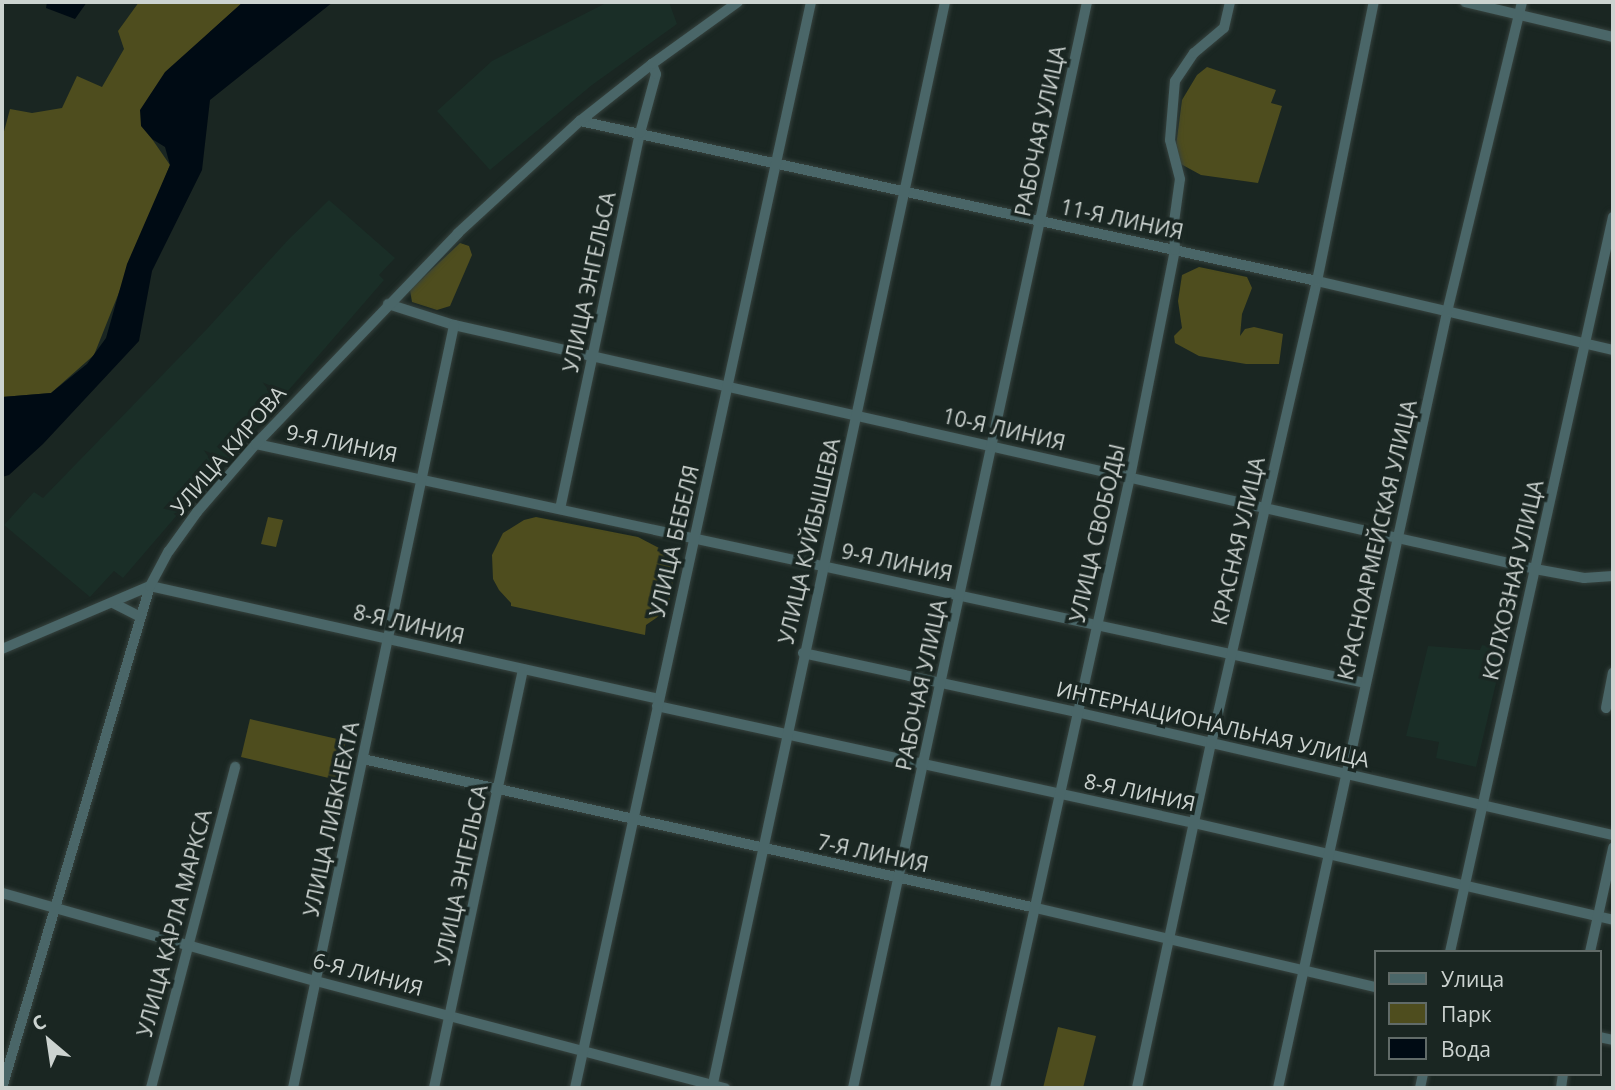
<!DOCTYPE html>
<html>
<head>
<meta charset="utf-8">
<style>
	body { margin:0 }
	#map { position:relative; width:1615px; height:1090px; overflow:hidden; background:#1a2622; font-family:"Open Sans",sans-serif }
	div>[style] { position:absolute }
	.built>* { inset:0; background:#1a2e27 }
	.green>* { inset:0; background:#4e4d1e }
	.water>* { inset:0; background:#000b14 }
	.roads { filter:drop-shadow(0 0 2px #36423e) drop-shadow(0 0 2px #36423e) }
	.minor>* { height:10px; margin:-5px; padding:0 5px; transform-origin:5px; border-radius:5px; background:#4a6668 }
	span { translate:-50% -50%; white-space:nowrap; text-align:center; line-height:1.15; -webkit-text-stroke:7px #1a2622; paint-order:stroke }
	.street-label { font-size:21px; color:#ccd3d0 }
	.frame { position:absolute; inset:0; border:4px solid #ccd3d0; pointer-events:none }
	.legend { position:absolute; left:1374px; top:950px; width:228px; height:126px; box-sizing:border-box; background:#1a2622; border:2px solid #616b68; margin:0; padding:9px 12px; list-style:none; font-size:21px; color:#ccd3d0 }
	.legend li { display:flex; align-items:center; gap:14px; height:35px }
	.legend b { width:35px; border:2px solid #616b68 }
	.north { position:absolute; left:14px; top:1006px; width:70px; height:70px; -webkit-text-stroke:5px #1a2622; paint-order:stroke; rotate:331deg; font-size:19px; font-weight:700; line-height:28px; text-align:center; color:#ccd3d0 }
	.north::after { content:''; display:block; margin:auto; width:24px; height:32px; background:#ccd3d0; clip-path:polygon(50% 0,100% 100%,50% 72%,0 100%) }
</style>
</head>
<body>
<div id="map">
	<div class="built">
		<div style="clip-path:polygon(608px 2px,669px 2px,677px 24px,592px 85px,490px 170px,437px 111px,492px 61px)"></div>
		<div style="clip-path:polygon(329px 200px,395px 258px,379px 275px,384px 280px,209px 482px,211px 485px,190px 500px,123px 578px,114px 571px,90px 597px,4px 525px,34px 492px,43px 498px,206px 330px,288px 240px)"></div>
		<div style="clip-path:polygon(1482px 645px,1504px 649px,1476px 767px,1436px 758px,1439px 742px,1406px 736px,1428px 646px,1480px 650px)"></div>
	</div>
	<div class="green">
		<div style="clip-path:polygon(139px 2px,243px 2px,210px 32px,152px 139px,170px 165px,94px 355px,51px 393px,2px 397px,2px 139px,10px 109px,32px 113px,62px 108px,77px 76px,102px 87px,124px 49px,118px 31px)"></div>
		<div style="clip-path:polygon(1207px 67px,1276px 90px,1271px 103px,1282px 106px,1258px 183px,1201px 175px,1179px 163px,1176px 146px,1182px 100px,1197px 75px)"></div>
		<div style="clip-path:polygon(460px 243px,469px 246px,472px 255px,450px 306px,437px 310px,412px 302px,410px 290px)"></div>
		<div style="clip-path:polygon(1199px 267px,1247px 277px,1252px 288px,1242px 314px,1240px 336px,1245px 329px,1254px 327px,1283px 334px,1279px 364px,1246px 364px,1199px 356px,1175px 343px,1174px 336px,1182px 328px,1178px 301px,1182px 275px)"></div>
		<div style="clip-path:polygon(268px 517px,283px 520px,276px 547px,261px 544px)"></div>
		<div style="clip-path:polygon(536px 517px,638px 537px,659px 548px,672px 568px,673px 593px,662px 614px,646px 625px,645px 635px,511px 606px,511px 603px,499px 590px,493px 579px,492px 555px,503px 533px,524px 520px)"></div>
		<div style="clip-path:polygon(250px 719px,346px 741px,337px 780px,241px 757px)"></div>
		<div style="clip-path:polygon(1058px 1027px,1096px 1036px,1083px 1088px,1043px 1088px)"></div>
	</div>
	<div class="water">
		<div style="clip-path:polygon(47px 2px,87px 2px,75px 19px,46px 8px)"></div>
		<div style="clip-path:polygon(243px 2px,333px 2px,210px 100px,202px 170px,152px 271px,139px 341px,43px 444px,9px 475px,2px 477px,2px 397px,51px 393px,87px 364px,106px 338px,127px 264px,170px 165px,165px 147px,152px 139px,141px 126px,140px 110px,165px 72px)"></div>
	</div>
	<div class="roads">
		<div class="minor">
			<div style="left:1465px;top:2px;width:152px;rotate:13.3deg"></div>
			<div style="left:580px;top:121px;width:754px;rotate:12.25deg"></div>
			<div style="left:1317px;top:281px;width:304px;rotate:13.1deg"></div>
			<div style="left:388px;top:304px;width:69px;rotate:17.7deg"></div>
			<div style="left:454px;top:325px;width:1108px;rotate:12.72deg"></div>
			<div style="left:1535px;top:569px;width:50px;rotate:10.4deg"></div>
			<div style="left:1584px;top:578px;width:29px;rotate:-4deg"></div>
			<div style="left:256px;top:444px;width:1134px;rotate:12.16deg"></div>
			<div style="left:560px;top:509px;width:384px;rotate:-78deg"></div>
			<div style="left:640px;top:133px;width:61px;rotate:-74.8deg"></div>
			<div style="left:656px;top:74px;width:11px;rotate:-112deg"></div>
			<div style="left:150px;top:586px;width:521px;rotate:12.52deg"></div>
			<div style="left:113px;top:603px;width:31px;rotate:27deg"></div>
			<div style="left:2px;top:649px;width:161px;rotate:-23.1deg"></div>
			<div style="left:803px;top:653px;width:279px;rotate:12.2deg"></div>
			<div style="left:1076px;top:712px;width:551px;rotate:12.9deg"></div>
			<div style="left:657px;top:706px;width:550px;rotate:12.29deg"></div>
			<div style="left:1194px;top:823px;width:430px;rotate:13deg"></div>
			<div style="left:1606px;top:708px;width:36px;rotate:-79deg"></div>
			<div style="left:363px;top:759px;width:689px;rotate:12.48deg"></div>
			<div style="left:1036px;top:908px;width:348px;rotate:13.1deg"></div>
			<div style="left:2px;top:893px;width:326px;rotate:15.7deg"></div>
			<div style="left:316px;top:981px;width:423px;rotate:14.7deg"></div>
			<div style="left:1450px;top:952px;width:753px;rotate:-77.5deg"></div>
			<div style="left:1590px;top:952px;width:107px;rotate:-77.5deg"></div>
			<div style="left:1599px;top:1037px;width:14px;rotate:12deg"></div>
			<div style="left:2px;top:1088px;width:523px;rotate:-73.57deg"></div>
			<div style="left:150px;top:586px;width:40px;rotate:-62deg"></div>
			<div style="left:169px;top:551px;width:48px;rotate:-54.3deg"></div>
			<div style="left:197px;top:512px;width:90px;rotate:-49.1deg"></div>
			<div style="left:256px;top:444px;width:292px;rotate:-46.2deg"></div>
			<div style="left:458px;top:233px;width:166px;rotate:-42.6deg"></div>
			<div style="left:580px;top:121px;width:92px;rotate:-38.4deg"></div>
			<div style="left:652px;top:64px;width:106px;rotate:-35.8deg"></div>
			<div style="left:151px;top:1088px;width:332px;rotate:-75.3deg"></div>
			<div style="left:293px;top:1088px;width:780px;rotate:-78.08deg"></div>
			<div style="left:434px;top:1088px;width:428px;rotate:-78deg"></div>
			<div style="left:575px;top:1088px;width:1111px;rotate:-77.74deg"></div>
			<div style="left:712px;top:1088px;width:1111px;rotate:-77.89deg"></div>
			<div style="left:853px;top:1088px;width:1111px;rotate:-77.84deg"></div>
			<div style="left:995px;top:1088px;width:626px;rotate:-77.54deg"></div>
			<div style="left:1130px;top:477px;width:231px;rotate:-78.8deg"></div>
			<div style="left:1175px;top:250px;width:28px;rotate:-92deg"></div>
			<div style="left:1174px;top:222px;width:43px;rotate:-82.1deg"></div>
			<div style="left:1180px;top:179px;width:40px;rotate:-104.4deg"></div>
			<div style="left:1170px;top:140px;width:59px;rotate:-85.2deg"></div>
			<div style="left:1175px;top:81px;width:34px;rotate:-56deg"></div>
			<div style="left:1194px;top:53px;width:39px;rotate:-40deg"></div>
			<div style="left:1224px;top:28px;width:27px;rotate:-77deg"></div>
			<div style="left:1137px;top:1088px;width:352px;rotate:-77.9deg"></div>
			<div style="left:1211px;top:744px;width:475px;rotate:-77.1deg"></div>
			<div style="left:1317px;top:281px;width:285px;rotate:-78.5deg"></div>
			<div style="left:1278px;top:1088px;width:794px;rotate:-77.71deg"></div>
			<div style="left:1447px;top:312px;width:319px;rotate:-76.4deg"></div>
			<div style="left:1420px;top:1088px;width:14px;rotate:-78deg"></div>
			<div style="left:1561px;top:1088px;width:14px;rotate:-82deg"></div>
		</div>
	</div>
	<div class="street-label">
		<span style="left:1040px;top:131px;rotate:-78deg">РАБОЧАЯ УЛИЦА</span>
		<span style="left:1122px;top:219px;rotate:12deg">11-Я ЛИНИЯ</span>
		<span style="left:589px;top:282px;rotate:-78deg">УЛИЦА ЭНГЕЛЬСА</span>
		<span style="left:1004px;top:429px;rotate:13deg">10-Я ЛИНИЯ</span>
		<span style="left:342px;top:443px;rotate:12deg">9-Я ЛИНИЯ</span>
		<span style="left:228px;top:450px;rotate:-49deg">УЛИЦА КИРОВА</span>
		<span style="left:1097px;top:533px;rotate:-77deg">УЛИЦА СВОБОДЫ</span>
		<span style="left:1377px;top:540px;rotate:-77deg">КРАСНОАРМЕЙСКАЯ УЛИЦА</span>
		<span style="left:674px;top:541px;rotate:-77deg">УЛИЦА БЕБЕЛЯ</span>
		<span style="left:809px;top:541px;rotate:-77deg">УЛИЦА КУЙБЫШЕВА</span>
		<span style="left:1238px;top:541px;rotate:-77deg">КРАСНАЯ УЛИЦА</span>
		<span style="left:897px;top:562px;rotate:12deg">9-Я ЛИНИЯ</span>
		<span style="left:1513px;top:580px;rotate:-77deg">КОЛХОЗНАЯ УЛИЦА</span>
		<span style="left:409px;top:624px;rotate:13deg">8-Я ЛИНИЯ</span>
		<span style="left:921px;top:685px;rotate:-78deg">РАБОЧАЯ УЛИЦА</span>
		<span style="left:1213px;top:724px;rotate:13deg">ИНТЕРНАЦИОНАЛЬНАЯ УЛИЦА</span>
		<span style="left:1140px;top:792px;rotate:12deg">8-Я ЛИНИЯ</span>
		<span style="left:331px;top:819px;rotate:-78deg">УЛИЦА ЛИБКНЕХТА</span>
		<span style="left:873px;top:853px;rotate:12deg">7-Я ЛИНИЯ</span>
		<span style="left:461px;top:875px;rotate:-78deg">УЛИЦА ЭНГЕЛЬСА</span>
		<span style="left:174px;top:923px;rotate:-75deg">УЛИЦА КАРЛА МАРКСА</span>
		<span style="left:368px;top:974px;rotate:15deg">6-Я ЛИНИЯ</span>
	</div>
	<div class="frame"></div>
	<ul class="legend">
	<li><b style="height:9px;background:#4a6668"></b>Улица</li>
	<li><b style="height:19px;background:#4e4d1e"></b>Парк</li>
	<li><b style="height:19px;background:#000b14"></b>Вода</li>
	</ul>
	<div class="north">С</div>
</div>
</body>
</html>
